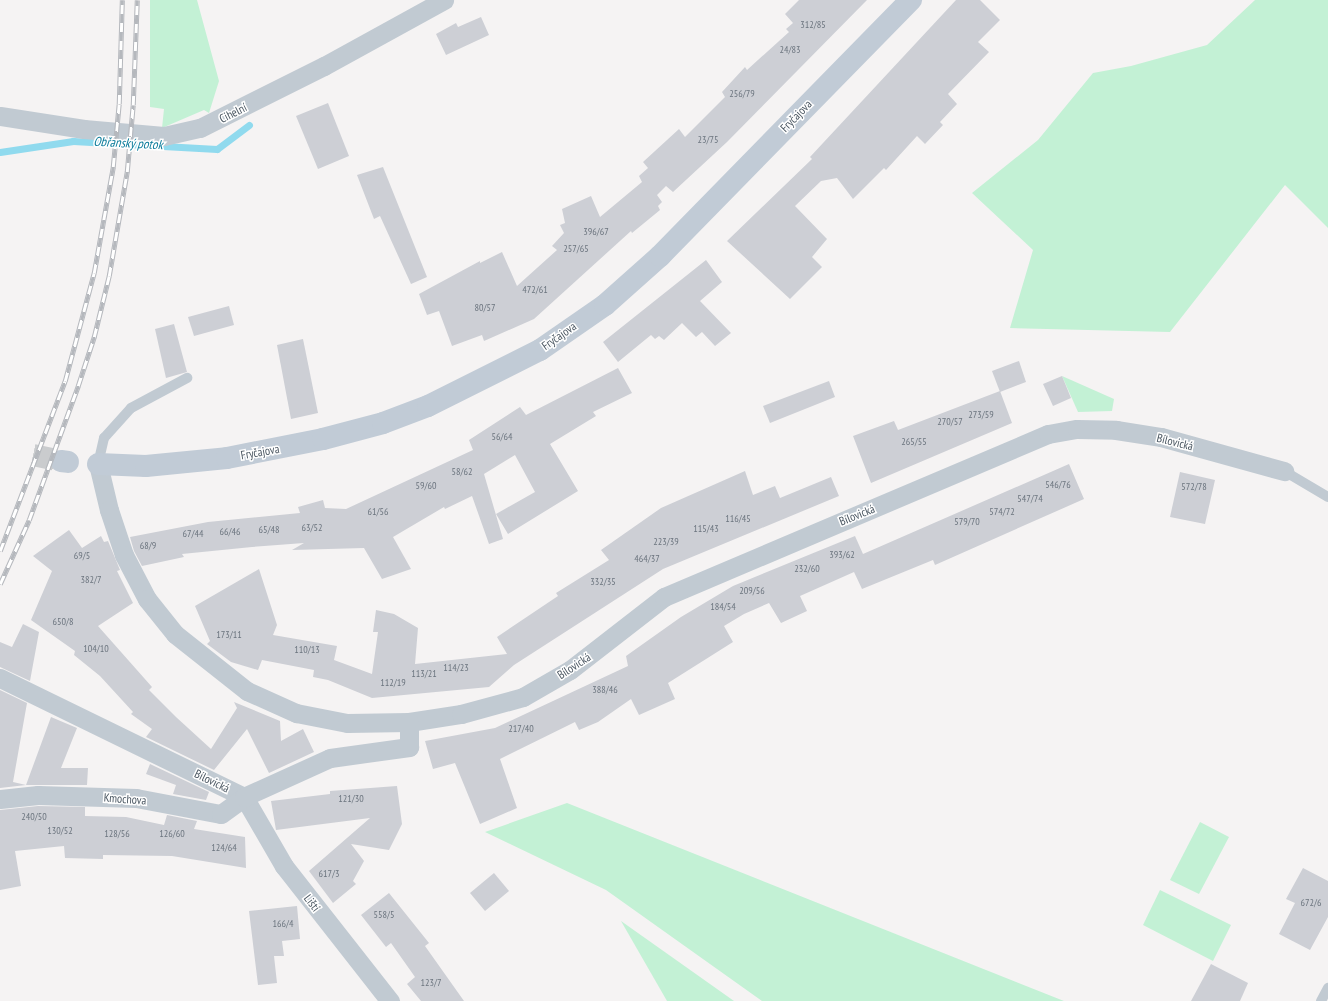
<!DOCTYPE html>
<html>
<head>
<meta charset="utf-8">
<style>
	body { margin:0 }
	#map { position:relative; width:1328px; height:1001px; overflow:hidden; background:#f5f3f3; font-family:"PT Sans Narrow",sans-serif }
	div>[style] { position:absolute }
	.green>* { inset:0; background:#c3f1d5 }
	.stream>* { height:7px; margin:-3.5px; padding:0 3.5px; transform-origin:3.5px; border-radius:3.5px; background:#90daee }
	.building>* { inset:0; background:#cdcfd5 }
	.secondary-tunnel>* { height:22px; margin-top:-11px; transform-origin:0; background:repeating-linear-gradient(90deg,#caccce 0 22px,transparent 0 33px) }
	.service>* { height:10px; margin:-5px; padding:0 5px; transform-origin:5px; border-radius:5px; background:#c1cad2 }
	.minor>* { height:19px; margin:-9.5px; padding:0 9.5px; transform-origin:9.5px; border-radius:9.5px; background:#c1cad2 }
	.secondary>* { height:22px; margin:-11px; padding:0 11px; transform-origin:11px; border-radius:11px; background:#c1cbd6 }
	.rail>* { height:4.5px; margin-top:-2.25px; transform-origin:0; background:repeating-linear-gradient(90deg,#fff 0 9px,#b5b8bd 0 18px); box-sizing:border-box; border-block:1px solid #b5b8bd }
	span { translate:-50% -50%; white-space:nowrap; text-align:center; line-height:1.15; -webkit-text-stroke:3px #fff; paint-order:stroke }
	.number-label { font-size:10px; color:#6b747e }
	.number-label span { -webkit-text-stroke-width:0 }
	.street-label { font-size:12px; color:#4a5661 }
	.water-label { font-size:13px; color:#0c7c9b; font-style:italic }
</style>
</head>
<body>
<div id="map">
	<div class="green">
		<div style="clip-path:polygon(150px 0,197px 0,219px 81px,209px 113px,204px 110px,162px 128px,164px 109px,150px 107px)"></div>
		<div style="clip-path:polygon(1255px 0,1328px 0,1328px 228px,1285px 185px,1170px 332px,1010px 328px,1033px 250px,972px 193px,1038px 140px,1093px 73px,1131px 66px,1207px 45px)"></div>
		<div style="clip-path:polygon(1062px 376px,1114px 399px,1112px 411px,1078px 412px)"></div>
		<div style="clip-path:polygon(567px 803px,1064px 1001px,762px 1001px,606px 890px,485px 832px)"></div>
		<div style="clip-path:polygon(1200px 822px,1229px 837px,1199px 894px,1170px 880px)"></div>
		<div style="clip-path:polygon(1160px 890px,1231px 925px,1213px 961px,1143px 925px)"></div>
		<div style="clip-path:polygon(621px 921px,734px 1001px,667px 1001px)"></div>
	</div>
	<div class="stream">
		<div style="left:0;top:152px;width:74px;rotate:-8.6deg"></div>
		<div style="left:73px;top:141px;width:144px;rotate:3.2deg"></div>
		<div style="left:217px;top:149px;width:40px;rotate:-37deg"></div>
	</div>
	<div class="building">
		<div style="clip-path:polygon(799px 0,867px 0,727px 142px,673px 192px,666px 186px,657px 195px,662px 202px,658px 206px,660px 210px,632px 233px,631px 231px,534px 319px,484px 341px,482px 335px,452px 346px,439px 311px,427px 315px,419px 294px,480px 261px,480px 263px,502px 252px,517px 286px,557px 250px,552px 246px,564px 233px,560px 225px,565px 223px,562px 209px,591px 196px,600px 217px,642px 182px,639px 176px,648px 168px,643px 162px,679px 129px,685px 137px,725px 97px,722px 92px,745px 67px,747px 70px,789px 32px,786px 29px,793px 23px,785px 14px)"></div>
		<div style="clip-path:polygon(956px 0,980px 0,1000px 20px,978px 42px,989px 52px,948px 94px,957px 104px,940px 122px,943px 125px,925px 144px,917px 136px,886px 170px,884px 168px,853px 199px,837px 178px,821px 181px,795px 206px,827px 239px,812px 257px,822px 267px,790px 299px,727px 241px,812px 159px,810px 157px)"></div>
		<div style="clip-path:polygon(481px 17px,489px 35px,446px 55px,436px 34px,456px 23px,458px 27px)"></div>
		<div style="clip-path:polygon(328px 103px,349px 156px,318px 169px,296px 116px)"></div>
		<div style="clip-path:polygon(383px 167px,427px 277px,411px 284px,380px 216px,374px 219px,357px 175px)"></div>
		<div style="clip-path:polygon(706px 260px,722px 282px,700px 301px,731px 333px,715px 346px,702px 332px,696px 337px,682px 323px,664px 340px,659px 336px,655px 339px,651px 335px,618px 362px,603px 342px)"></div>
		<div style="clip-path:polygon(229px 306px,234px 325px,194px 336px,188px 317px)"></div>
		<div style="clip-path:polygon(174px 324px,187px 372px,166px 378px,155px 329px)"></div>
		<div style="clip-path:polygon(303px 339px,318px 413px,291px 419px,277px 345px)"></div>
		<div style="clip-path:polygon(1019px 361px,1026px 382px,1000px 392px,992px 371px)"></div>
		<div style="clip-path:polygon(618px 368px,632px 393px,593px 412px,596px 416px,550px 444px,578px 491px,508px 534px,496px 514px,535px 492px,515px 455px,484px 474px,503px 539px,489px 544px,472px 496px,445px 509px,444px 507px,393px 537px,411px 569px,382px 579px,364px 548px,292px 550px,304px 543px,252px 547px,182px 554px,184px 557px,142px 566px,134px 551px,130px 537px,208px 522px,300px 513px,298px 507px,323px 500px,325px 508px,346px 509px,473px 450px,469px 440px,520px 407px,526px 415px)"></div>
		<div style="clip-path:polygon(1062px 376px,1071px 398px,1053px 406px,1043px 384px)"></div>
		<div style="clip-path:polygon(829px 381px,835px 397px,770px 423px,763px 406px)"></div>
		<div style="clip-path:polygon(1000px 391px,1012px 423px,871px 483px,853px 436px,894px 421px,898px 430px)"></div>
		<div style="clip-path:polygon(1069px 464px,1084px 499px,935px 565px,933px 560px,862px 589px,854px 572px,800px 596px,807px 611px,781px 623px,769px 603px,744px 614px,724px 626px,733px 642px,668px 683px,675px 699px,639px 715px,631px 699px,598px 722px,579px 730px,575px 722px,500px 759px,517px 808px,480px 824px,455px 763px,433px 769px,425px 741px,495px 728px,628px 666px,626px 656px,681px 617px,733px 586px,855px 536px,863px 554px)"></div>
		<div style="clip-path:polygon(745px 471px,753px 495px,775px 486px,780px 498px,831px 477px,839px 496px,663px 569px,514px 665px,489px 687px,372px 698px,328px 680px,313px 677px,314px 670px,262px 660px,258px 670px,231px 662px,207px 644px,210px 641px,195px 606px,259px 569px,277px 625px,273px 635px,337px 646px,334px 660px,372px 674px,378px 632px,373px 632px,376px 610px,394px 614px,418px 628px,415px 664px,507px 654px,497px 637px,558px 596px,556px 593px,609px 560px,601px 550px,661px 508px)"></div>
		<div style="clip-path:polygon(1180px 472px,1215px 480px,1205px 524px,1170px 517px)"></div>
		<div style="clip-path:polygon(69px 530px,82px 548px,101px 536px,104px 542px,108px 541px,120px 570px,117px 571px,133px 603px,98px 626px,152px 687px,149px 690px,176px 717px,211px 749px,237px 708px,234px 702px,280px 721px,281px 741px,303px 729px,314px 752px,269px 773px,247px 729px,214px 770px,146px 737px,152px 729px,131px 714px,133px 712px,100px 676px,74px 655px,75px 651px,31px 620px,52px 571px,33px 556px)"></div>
		<div style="clip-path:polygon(23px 624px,39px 632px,30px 681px,0 667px,0 642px,12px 647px)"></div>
		<div style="clip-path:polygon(0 690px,27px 703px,13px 782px,26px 785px,0 788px)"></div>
		<div style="clip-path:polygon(51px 717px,77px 728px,61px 768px,88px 768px,87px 785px,26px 785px)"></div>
		<div style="clip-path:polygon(150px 764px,209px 792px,206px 800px,173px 794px,176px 785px,146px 774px)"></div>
		<div style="clip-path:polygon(397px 786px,402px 824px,389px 850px,351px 844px,364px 861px,353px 881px,356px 884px,333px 903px,309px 871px,370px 818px,276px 830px,271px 801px,330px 794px,330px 791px)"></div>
		<div style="clip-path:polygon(38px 806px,85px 807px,85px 816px,126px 817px,164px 825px,167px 815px,197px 821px,194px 829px,245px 837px,246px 868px,172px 856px,103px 855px,103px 859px,65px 858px,64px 846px,15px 851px,21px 886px,0 890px,0 810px)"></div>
		<div style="clip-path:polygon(1303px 868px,1328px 881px,1328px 917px,1310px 950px,1279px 934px,1295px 903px,1286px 899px)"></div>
		<div style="clip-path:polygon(494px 873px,509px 891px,485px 911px,470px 893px)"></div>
		<div style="clip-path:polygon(389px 893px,429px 943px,425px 946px,464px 1001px,421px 1001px,407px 984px,415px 977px,391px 943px,386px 947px,361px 915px)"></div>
		<div style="clip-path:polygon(297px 906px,300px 939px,282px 941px,284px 956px,274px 956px,277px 983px,258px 985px,249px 911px)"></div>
		<div style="clip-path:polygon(1211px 964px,1248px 983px,1240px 1001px,1191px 1001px)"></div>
	</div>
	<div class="secondary-tunnel">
		<div style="left:33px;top:455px;width:29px;rotate:12deg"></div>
	</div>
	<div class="service">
		<div style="left:98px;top:464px;width:27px;rotate:-77deg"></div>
		<div style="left:104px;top:438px;width:40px;rotate:-48deg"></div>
		<div style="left:131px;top:408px;width:64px;rotate:-28.2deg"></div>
		<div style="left:1284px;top:471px;width:51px;rotate:30.6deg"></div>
		<div style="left:1321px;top:1001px;width:15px;rotate:-62deg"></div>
	</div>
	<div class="minor">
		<div style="left:0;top:116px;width:85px;rotate:8.8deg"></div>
		<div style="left:84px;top:129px;width:80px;rotate:5deg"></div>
		<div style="left:164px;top:136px;width:37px;rotate:-13deg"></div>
		<div style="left:200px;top:128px;width:139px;rotate:-26.6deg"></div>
		<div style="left:324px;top:66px;width:137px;rotate:-28.8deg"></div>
		<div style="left:98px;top:464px;width:47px;rotate:76.6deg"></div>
		<div style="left:109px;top:510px;width:47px;rotate:71.6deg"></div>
		<div style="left:124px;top:555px;width:50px;rotate:62.4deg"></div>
		<div style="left:147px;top:599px;width:45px;rotate:51.3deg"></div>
		<div style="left:175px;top:634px;width:92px;rotate:38.4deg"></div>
		<div style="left:247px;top:691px;width:54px;rotate:24.2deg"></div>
		<div style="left:296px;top:713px;width:52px;rotate:11.1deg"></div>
		<div style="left:347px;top:723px;width:62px;rotate:-0.9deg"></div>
		<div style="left:409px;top:722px;width:53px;rotate:-8.7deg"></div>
		<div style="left:461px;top:714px;width:64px;rotate:-15.3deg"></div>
		<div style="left:523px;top:697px;width:54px;rotate:-29.9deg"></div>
		<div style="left:570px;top:670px;width:119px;rotate:-37.8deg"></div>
		<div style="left:664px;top:597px;width:417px;rotate:-23deg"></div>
		<div style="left:1048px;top:434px;width:29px;rotate:-10deg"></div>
		<div style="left:1077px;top:429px;width:39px;rotate:1deg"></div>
		<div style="left:1116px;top:430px;width:46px;rotate:8.8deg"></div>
		<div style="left:1161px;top:437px;width:128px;rotate:15.5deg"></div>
		<div style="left:0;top:678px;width:271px;rotate:26deg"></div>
		<div style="left:244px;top:797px;width:80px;rotate:59.9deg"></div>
		<div style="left:284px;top:866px;width:172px;rotate:51.9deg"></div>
		<div style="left:0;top:799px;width:38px;rotate:-6deg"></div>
		<div style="left:38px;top:795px;width:98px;rotate:1.8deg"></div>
		<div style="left:136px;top:798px;width:86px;rotate:10.7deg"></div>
		<div style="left:221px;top:814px;width:29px;rotate:-36deg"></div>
		<div style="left:244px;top:797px;width:94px;rotate:-24.4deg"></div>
		<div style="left:330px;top:758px;width:80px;rotate:-7.9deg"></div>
		<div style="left:409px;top:747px;width:25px;rotate:-90deg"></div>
	</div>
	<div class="secondary">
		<div style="left:61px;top:461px;width:7px;rotate:8deg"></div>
		<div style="left:98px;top:464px;width:48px;rotate:2.4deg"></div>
		<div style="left:146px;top:466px;width:81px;rotate:-5.6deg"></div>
		<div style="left:227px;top:458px;width:98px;rotate:-11.2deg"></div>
		<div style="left:323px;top:439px;width:62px;rotate:-14.9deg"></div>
		<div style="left:383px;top:423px;width:48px;rotate:-20.7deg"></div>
		<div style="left:428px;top:406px;width:125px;rotate:-26.6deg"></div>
		<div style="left:540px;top:350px;width:79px;rotate:-34.7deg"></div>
		<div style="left:605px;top:305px;width:74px;rotate:-41.7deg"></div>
		<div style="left:660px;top:256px;width:359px;rotate:-45.6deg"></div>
	</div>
	<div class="rail">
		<div style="left:0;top:551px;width:182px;rotate:-69.1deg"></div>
		<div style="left:65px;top:381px;width:112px;rotate:-75deg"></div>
		<div style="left:94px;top:273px;width:108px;rotate:-79.8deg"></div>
		<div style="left:113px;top:167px;width:63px;rotate:-84.6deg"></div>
		<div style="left:119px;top:104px;width:104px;rotate:-88.3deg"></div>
		<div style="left:0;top:584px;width:70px;rotate:-65.6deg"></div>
		<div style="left:29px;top:520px;width:143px;rotate:-69.9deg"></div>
		<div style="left:78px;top:386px;width:52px;rotate:-71.9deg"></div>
		<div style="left:94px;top:337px;width:63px;rotate:-76.2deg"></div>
		<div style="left:109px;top:276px;width:106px;rotate:-80.2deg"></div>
		<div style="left:127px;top:172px;width:67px;rotate:-84.9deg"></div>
		<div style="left:133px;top:105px;width:105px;rotate:-87.8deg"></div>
	</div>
	<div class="number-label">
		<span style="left:813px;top:25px">312/85</span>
		<span style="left:790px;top:50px">24/83</span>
		<span style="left:742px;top:94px">256/79</span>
		<span style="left:708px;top:140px">23/75</span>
		<span style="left:596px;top:232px">396/67</span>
		<span style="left:576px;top:249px">257/65</span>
		<span style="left:535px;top:290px">472/61</span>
		<span style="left:485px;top:308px">80/57</span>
		<span style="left:981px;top:415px">273/59</span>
		<span style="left:950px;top:422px">270/57</span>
		<span style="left:502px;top:437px">56/64</span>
		<span style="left:914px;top:442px">265/55</span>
		<span style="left:462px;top:472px">58/62</span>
		<span style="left:1058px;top:485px">546/76</span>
		<span style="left:426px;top:486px">59/60</span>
		<span style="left:1194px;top:487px">572/78</span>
		<span style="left:1030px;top:499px">547/74</span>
		<span style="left:378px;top:512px">61/56</span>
		<span style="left:1002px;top:512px">574/72</span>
		<span style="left:738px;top:519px">116/45</span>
		<span style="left:967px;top:522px">579/70</span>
		<span style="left:312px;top:528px">63/52</span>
		<span style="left:706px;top:529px">115/43</span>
		<span style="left:269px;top:530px">65/48</span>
		<span style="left:230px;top:532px">66/46</span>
		<span style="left:193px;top:534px">67/44</span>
		<span style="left:666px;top:542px">223/39</span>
		<span style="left:148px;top:546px">68/9</span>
		<span style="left:842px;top:555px">393/62</span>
		<span style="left:82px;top:556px">69/5</span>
		<span style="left:647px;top:559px">464/37</span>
		<span style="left:807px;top:569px">232/60</span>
		<span style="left:91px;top:580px">382/7</span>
		<span style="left:603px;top:582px">332/35</span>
		<span style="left:752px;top:591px">209/56</span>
		<span style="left:723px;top:607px">184/54</span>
		<span style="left:63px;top:622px">650/8</span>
		<span style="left:229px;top:635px">173/11</span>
		<span style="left:96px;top:649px">104/10</span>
		<span style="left:307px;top:650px">110/13</span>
		<span style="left:456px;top:668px">114/23</span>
		<span style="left:424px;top:674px">113/21</span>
		<span style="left:393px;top:683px">112/19</span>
		<span style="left:605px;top:690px">388/46</span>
		<span style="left:521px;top:729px">217/40</span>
		<span style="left:351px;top:799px">121/30</span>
		<span style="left:34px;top:817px">240/50</span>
		<span style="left:60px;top:831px">130/52</span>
		<span style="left:117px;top:834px">128/56</span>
		<span style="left:172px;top:834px">126/60</span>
		<span style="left:224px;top:848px">124/64</span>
		<span style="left:329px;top:874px">617/3</span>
		<span style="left:1311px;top:903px">672/6</span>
		<span style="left:384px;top:915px">558/5</span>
		<span style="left:283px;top:924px">166/4</span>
		<span style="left:431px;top:983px">123/7</span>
	</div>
	<div class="street-label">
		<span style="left:233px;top:113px;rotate:-27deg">Cihelní</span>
		<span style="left:796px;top:116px;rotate:-46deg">Fryčajova</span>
		<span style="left:559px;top:336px;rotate:-35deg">Fryčajova</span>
		<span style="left:1175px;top:442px;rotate:14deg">Bílovická</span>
		<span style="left:260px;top:452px;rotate:-10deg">Fryčajova</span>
		<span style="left:857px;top:515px;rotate:-22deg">Bílovická</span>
		<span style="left:574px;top:666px;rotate:-33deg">Bílovická</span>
		<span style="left:212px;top:781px;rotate:26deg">Bílovická</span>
		<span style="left:125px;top:799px;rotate:4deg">Kmochova</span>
		<span style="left:312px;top:903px;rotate:52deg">Liští</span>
	</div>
	<div class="water-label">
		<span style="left:128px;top:144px;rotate:3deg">Obřanský potok</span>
	</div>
</div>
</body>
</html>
